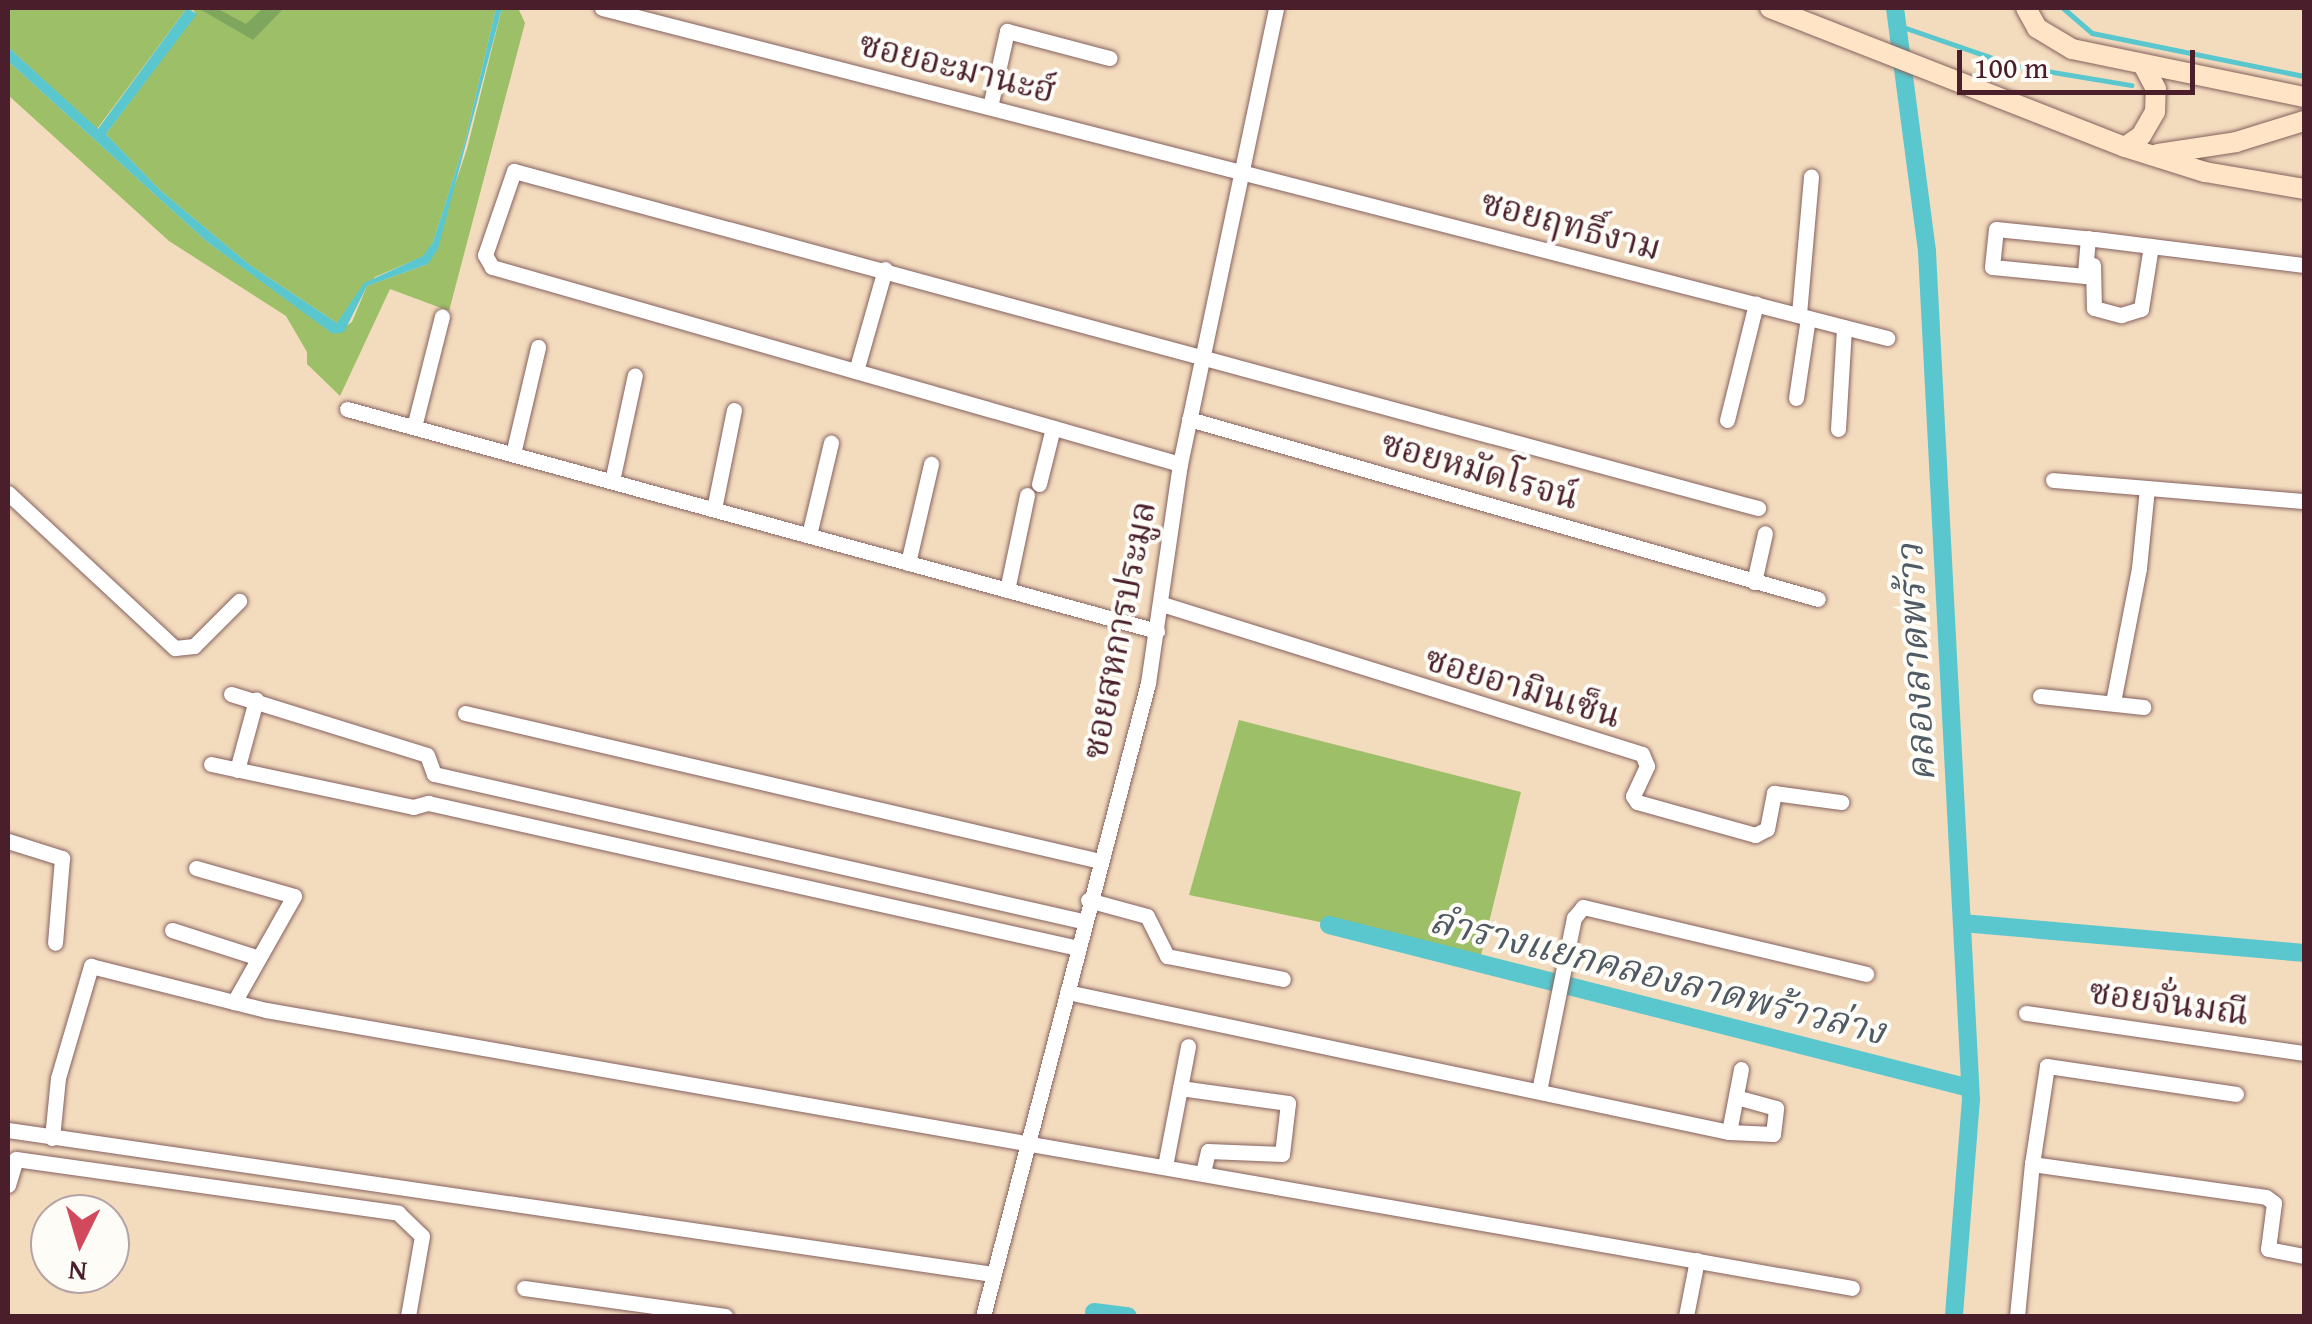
<!DOCTYPE html>
<html>
<head>
<meta charset="utf-8">
<style>
	body { margin:0 }
	#map { position:relative; width:2312px; height:1324px; overflow:hidden; background:#f3dbbe; font-family:"Gentium Book Plus","Noto Serif Thai",serif }
	div>[style] { position:absolute }
	.green>* { inset:0; background:#9dbf68 }
	.forest>* { inset:0; background:#7ea65c }
	.water>* { inset:0; background:#59c7cd }
	.stream>* { height:5px; margin:-2.5px; padding:0 2.5px; transform-origin:2.5px; border-radius:2.5px; background:#59c7cd }
	.canal>* { height:18px; margin:-9px; padding:0 9px; transform-origin:9px; border-radius:9px; background:#59c7cd }
	.roads { filter:drop-shadow(0 0 2px #85615e) drop-shadow(0 0 2px #85615e) }
	.street>* { height:15px; margin:-7.5px; padding:0 7.5px; transform-origin:7.5px; border-radius:7.5px; background:#fff }
	.secondary>* { height:20px; margin:-10px; padding:0 10px; transform-origin:10px; border-radius:10px; background:#ffe4c6 }
	span { translate:-50% -50%; white-space:nowrap; text-align:center; line-height:1.15; -webkit-text-stroke:8px #fdfcf7; paint-order:stroke }
	.street-label { font-size:35px; color:#4a1f2b }
	.water-label { font-size:38px; color:#4f5a64; font-style:italic }
	.frame { position:absolute; inset:0; border:10px solid #4a1f2b; pointer-events:none }
	.north { position:absolute; left:30px; top:1194px; width:100px; height:100px; box-sizing:border-box; background:#fdfcf7; border:2px solid #b5a4a5; border-radius:50%; rotate:185deg; font-size:28px; font-weight:700; line-height:40px; text-align:center; color:#4a1f2b }
	.north::after { content:''; display:block; margin:auto; width:35px; height:45px; background:#d1495b; clip-path:polygon(50% 0,100% 100%,50% 72%,0 100%) }
	.scale { position:absolute; left:1957px; top:50px; width:238px; height:45px; box-sizing:border-box; border:5px solid #4a1f2b; border-top:0; padding-left:12px; font-size:30px; line-height:35px; white-space:nowrap; color:#4a1f2b; -webkit-text-stroke:8px #fdfcf7; paint-order:stroke }
</style>
</head>
<body>
<div id="map">
	<div class="green">
		<div style="clip-path:polygon(8px 8px,187px 8px,97px 129px,8px 47px)"></div>
		<div style="clip-path:polygon(192px 8px,496px 8px,465px 142px,433px 242px,424px 256px,375px 277px,337px 323px,250px 265px,160px 190px,106px 134px,196px 14px)"></div>
		<div style="clip-path:polygon(502px 8px,518px 8px,525px 23px,449px 311px,390px 289px,340px 396px,307px 364px,307px 352px,286px 316px,169px 241px,8px 95px,8px 61px,206px 241px,334px 334px,352px 322px,367px 286px,428px 264px,467px 149px)"></div>
		<div style="clip-path:polygon(1239px 720px,1521px 792px,1481px 955px,1189px 895px)"></div>
	</div>
	<div class="forest">
		<div style="clip-path:polygon(198px 8px,216px 8px,246px 24px,263px 8px,284px 8px,253px 40px)"></div>
	</div>
	<div class="water">
		<div style="clip-path:polygon(187px 8px,197px 14px,106px 134px,160px 190px,250px 265px,337px 323px,364px 283px,423px 256px,433px 242px,465px 142px,496px 8px,502px 8px,438px 249px,428px 264px,367px 286px,344px 332px,333px 334px,206px 241px,8px 61px,8px 47px,98px 129px)"></div>
	</div>
	<div class="stream">
		<div style="left:2063px;top:8px;width:38px;rotate:41deg"></div>
		<div style="left:2092px;top:33px;width:216px;rotate:11.5deg"></div>
		<div style="left:1897px;top:25px;width:126px;rotate:19deg"></div>
		<div style="left:2016px;top:66px;width:117px;rotate:9.4deg"></div>
	</div>
	<div class="canal">
		<div style="left:1895px;top:8px;width:246px;rotate:82.5deg"></div>
		<div style="left:1927px;top:252px;width:848px;rotate:87.03deg"></div>
		<div style="left:1971px;top:1099px;width:218px;rotate:94.5deg"></div>
		<div style="left:1962px;top:923px;width:343px;rotate:5deg"></div>
		<div style="left:1329px;top:925px;width:661px;rotate:14.27deg"></div>
		<div style="left:1094px;top:1312px;width:34px;rotate:7deg"></div>
	</div>
	<div class="roads">
		<div class="street">
			<div style="left:602px;top:8px;width:1327px;rotate:14.4deg"></div>
			<div style="left:990px;top:107px;width:78px;rotate:-77.4deg"></div>
			<div style="left:1007px;top:31px;width:106px;rotate:14.8deg"></div>
			<div style="left:2088px;top:238px;width:38px;rotate:95deg"></div>
			<div style="left:2085px;top:276px;width:93px;rotate:-174.5deg"></div>
			<div style="left:1992px;top:267px;width:38px;rotate:-84deg"></div>
			<div style="left:1996px;top:229px;width:100px;rotate:5.8deg"></div>
			<div style="left:2095px;top:239px;width:211px;rotate:7.1deg"></div>
			<div style="left:2093px;top:265px;width:43px;rotate:88.7deg"></div>
			<div style="left:2094px;top:308px;width:28px;rotate:15deg"></div>
			<div style="left:2121px;top:315px;width:21px;rotate:-17deg"></div>
			<div style="left:2141px;top:309px;width:64px;rotate:-81deg"></div>
			<div style="left:1799px;top:314px;width:138px;rotate:-85deg"></div>
			<div style="left:856px;top:371px;width:106px;rotate:-74.1deg"></div>
			<div style="left:1796px;top:398px;width:81px;rotate:-81.5deg"></div>
			<div style="left:347px;top:409px;width:840px;rotate:15.33deg"></div>
			<div style="left:1189px;top:419px;width:654px;rotate:15.97deg"></div>
			<div style="left:1727px;top:420px;width:120px;rotate:-76deg"></div>
			<div style="left:414px;top:427px;width:114px;rotate:-75.8deg"></div>
			<div style="left:1838px;top:429px;width:102px;rotate:-86.6deg"></div>
			<div style="left:513px;top:454px;width:110px;rotate:-76.8deg"></div>
			<div style="left:1180px;top:464px;width:716px;rotate:-164.02deg"></div>
			<div style="left:492px;top:267px;width:14px;rotate:-120deg"></div>
			<div style="left:485px;top:255px;width:89px;rotate:-71deg"></div>
			<div style="left:514px;top:171px;width:1289px;rotate:15.16deg"></div>
			<div style="left:2053px;top:480px;width:252px;rotate:4.8deg"></div>
			<div style="left:612px;top:481px;width:108px;rotate:-77.8deg"></div>
			<div style="left:1039px;top:484px;width:58px;rotate:-76deg"></div>
			<div style="left:8px;top:493px;width:228px;rotate:42.9deg"></div>
			<div style="left:175px;top:648px;width:19px;rotate:-6deg"></div>
			<div style="left:194px;top:646px;width:64px;rotate:-45deg"></div>
			<div style="left:714px;top:509px;width:101px;rotate:-78.6deg"></div>
			<div style="left:809px;top:535px;width:95px;rotate:-76.6deg"></div>
			<div style="left:908px;top:563px;width:102px;rotate:-76.9deg"></div>
			<div style="left:1754px;top:582px;width:50px;rotate:-77.3deg"></div>
			<div style="left:1007px;top:590px;width:97px;rotate:-78.1deg"></div>
			<div style="left:1162px;top:604px;width:503px;rotate:17.35deg"></div>
			<div style="left:1642px;top:754px;width:13px;rotate:67deg"></div>
			<div style="left:1647px;top:766px;width:33px;rotate:115deg"></div>
			<div style="left:1633px;top:796px;width:7px;rotate:56deg"></div>
			<div style="left:1637px;top:802px;width:123px;rotate:15.6deg"></div>
			<div style="left:1755px;top:835px;width:13px;rotate:-27deg"></div>
			<div style="left:1767px;top:829px;width:37px;rotate:-79deg"></div>
			<div style="left:1774px;top:793px;width:68px;rotate:7.7deg"></div>
			<div style="left:231px;top:694px;width:205px;rotate:17.3deg"></div>
			<div style="left:427px;top:755px;width:20px;rotate:70deg"></div>
			<div style="left:434px;top:774px;width:664px;rotate:12.78deg"></div>
			<div style="left:2040px;top:696px;width:104px;rotate:6.1deg"></div>
			<div style="left:2113px;top:702px;width:136px;rotate:-79deg"></div>
			<div style="left:2139px;top:568px;width:80px;rotate:-84.3deg"></div>
			<div style="left:465px;top:713px;width:652px;rotate:13.12deg"></div>
			<div style="left:211px;top:764px;width:207px;rotate:12deg"></div>
			<div style="left:413px;top:807px;width:16px;rotate:-15deg"></div>
			<div style="left:428px;top:803px;width:662px;rotate:12.57deg"></div>
			<div style="left:237px;top:770px;width:73px;rotate:-74.8deg"></div>
			<div style="left:8px;top:841px;width:57px;rotate:17.5deg"></div>
			<div style="left:62px;top:858px;width:85px;rotate:94.7deg"></div>
			<div style="left:196px;top:868px;width:102px;rotate:15.9deg"></div>
			<div style="left:294px;top:896px;width:122px;rotate:119.5deg"></div>
			<div style="left:1088px;top:900px;width:61px;rotate:15.2deg"></div>
			<div style="left:1147px;top:916px;width:45px;rotate:63.4deg"></div>
			<div style="left:1167px;top:956px;width:118px;rotate:11.2deg"></div>
			<div style="left:172px;top:930px;width:91px;rotate:17.8deg"></div>
			<div style="left:1067px;top:992px;width:677px;rotate:11.94deg"></div>
			<div style="left:1729px;top:1132px;width:44px;rotate:2.6deg"></div>
			<div style="left:1773px;top:1134px;width:26px;rotate:-83deg"></div>
			<div style="left:1776px;top:1108px;width:41px;rotate:-164.6deg"></div>
			<div style="left:2026px;top:1013px;width:281px;rotate:8.2deg"></div>
			<div style="left:1180px;top:1088px;width:109px;rotate:7.9deg"></div>
			<div style="left:1288px;top:1103px;width:51px;rotate:96.7deg"></div>
			<div style="left:1282px;top:1154px;width:74px;rotate:-177.7deg"></div>
			<div style="left:1208px;top:1151px;width:23px;rotate:103deg"></div>
			<div style="left:1539px;top:1091px;width:177px;rotate:-78.6deg"></div>
			<div style="left:1574px;top:918px;width:14px;rotate:-51deg"></div>
			<div style="left:1583px;top:907px;width:291px;rotate:13.3deg"></div>
			<div style="left:8px;top:1130px;width:995px;rotate:8.32deg"></div>
			<div style="left:1729px;top:1132px;width:64px;rotate:-79.2deg"></div>
			<div style="left:52px;top:1138px;width:60px;rotate:-84.3deg"></div>
			<div style="left:58px;top:1078px;width:117px;rotate:-73.6deg"></div>
			<div style="left:91px;top:966px;width:180px;rotate:14.1deg"></div>
			<div style="left:266px;top:1010px;width:1610px;rotate:9.94deg"></div>
			<div style="left:2032px;top:1164px;width:99px;rotate:-81.3deg"></div>
			<div style="left:2047px;top:1066px;width:191px;rotate:8.4deg"></div>
			<div style="left:1165px;top:1166px;width:122px;rotate:-79.1deg"></div>
			<div style="left:8px;top:1185px;width:27px;rotate:-73deg"></div>
			<div style="left:16px;top:1159px;width:386px;rotate:8deg"></div>
			<div style="left:398px;top:1213px;width:33px;rotate:44deg"></div>
			<div style="left:422px;top:1236px;width:81px;rotate:99.9deg"></div>
			<div style="left:524px;top:1288px;width:203px;rotate:7.9deg"></div>
			<div style="left:983px;top:1316px;width:654px;rotate:-75.39deg"></div>
			<div style="left:1148px;top:683px;width:221px;rotate:-81.7deg"></div>
			<div style="left:1180px;top:464px;width:466px;rotate:-78.1deg"></div>
			<div style="left:1686px;top:1316px;width:57px;rotate:-78.9deg"></div>
			<div style="left:2017px;top:1316px;width:153px;rotate:-84.4deg"></div>
			<div style="left:2032px;top:1164px;width:236px;rotate:8deg"></div>
			<div style="left:2266px;top:1197px;width:10px;rotate:37deg"></div>
			<div style="left:2274px;top:1203px;width:46px;rotate:97.4deg"></div>
			<div style="left:2268px;top:1249px;width:37px;rotate:11deg"></div>
		</div>
		<div class="secondary">
			<div style="left:1770px;top:8px;width:381px;rotate:21.4deg"></div>
			<div style="left:2125px;top:147px;width:84px;rotate:17.4deg"></div>
			<div style="left:2205px;top:172px;width:100px;rotate:9.7deg"></div>
			<div style="left:2026px;top:8px;width:23px;rotate:61deg"></div>
			<div style="left:2037px;top:28px;width:41px;rotate:31deg"></div>
			<div style="left:2072px;top:49px;width:237px;rotate:11.7deg"></div>
			<div style="left:2125px;top:147px;width:19px;rotate:-35deg"></div>
			<div style="left:2141px;top:136px;width:28px;rotate:-60deg"></div>
			<div style="left:2155px;top:112px;width:23px;rotate:-88deg"></div>
			<div style="left:2156px;top:89px;width:26px;rotate:-118deg"></div>
			<div style="left:2158px;top:154px;width:79px;rotate:-8.7deg"></div>
			<div style="left:2236px;top:142px;width:71px;rotate:-17.2deg"></div>
		</div>
	</div>
	<div class="street-label">
		<span style="left:957px;top:67px;rotate:14deg">ซอยอะมานะฮ์</span>
		<span style="left:1571px;top:225px;rotate:15deg">ซอยฤทธิ์งาม</span>
		<span style="left:1480px;top:470px;rotate:16deg">ซอยหมัดโรจน์</span>
		<span style="left:1119px;top:630px;rotate:-79deg">ซอยสหการประมูล</span>
		<span style="left:1523px;top:687px;rotate:17deg">ซอยอามินเซ็น</span>
		<span style="left:2169px;top:1002px;rotate:8deg">ซอยจั่นมณี</span>
	</div>
	<div class="water-label">
		<span style="left:1915px;top:663px;rotate:-93deg">คลองลาดพร้าว</span>
		<span style="left:1658px;top:975px;rotate:14deg">ลำรางแยกคลองลาดพร้าวล่าง</span>
	</div>
	<div class="frame"></div>
	<div class="north">N</div>
	<div class="scale">100 m</div>
</div>
</body>
</html>
